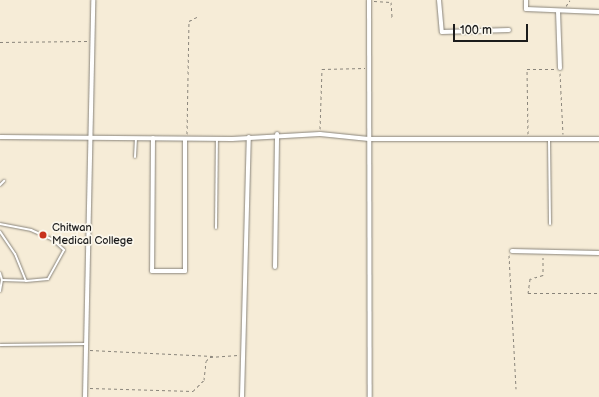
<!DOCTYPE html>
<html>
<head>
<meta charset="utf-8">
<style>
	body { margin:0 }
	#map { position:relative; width:599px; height:397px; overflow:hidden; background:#f6ecd7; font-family:"Balsamiq Sans",sans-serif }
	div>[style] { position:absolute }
	.path>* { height:1px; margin-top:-0.5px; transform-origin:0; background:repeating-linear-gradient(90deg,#89847a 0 3px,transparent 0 6px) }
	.roads { filter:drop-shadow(0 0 1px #89847a) drop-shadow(0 0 1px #89847a) }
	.lane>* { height:2px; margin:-1px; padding:0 1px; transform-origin:1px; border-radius:1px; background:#fff }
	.street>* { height:4px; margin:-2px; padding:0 2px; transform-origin:2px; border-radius:2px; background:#fff }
	.dots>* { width:11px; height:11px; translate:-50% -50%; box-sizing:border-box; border:2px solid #fbf7ec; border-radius:50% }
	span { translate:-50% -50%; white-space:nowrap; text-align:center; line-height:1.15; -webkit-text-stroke:3.5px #fbf7ec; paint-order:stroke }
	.poi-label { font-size:11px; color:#1c1c1c }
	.left { translate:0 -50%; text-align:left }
	.scale { position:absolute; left:453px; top:24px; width:75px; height:18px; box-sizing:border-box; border:2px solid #1c1c1c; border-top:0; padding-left:5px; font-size:12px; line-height:14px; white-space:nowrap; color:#1c1c1c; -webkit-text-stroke:3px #fbf7ec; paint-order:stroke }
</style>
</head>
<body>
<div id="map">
	<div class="path">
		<div style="left:374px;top:1px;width:17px;rotate:3deg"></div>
		<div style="left:391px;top:2px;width:16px;rotate:86deg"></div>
		<div style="left:566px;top:6px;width:7px;rotate:-56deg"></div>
		<div style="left:0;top:42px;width:87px;rotate:-0.7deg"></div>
		<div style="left:560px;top:73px;width:61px;rotate:87.2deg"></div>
		<div style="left:320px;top:129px;width:60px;rotate:-88.1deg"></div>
		<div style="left:322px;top:69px;width:43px;rotate:-1.3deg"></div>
		<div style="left:187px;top:134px;width:113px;rotate:-89deg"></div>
		<div style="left:189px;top:21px;width:9px;rotate:-27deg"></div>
		<div style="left:528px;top:134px;width:65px;rotate:-90.9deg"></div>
		<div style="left:527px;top:69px;width:28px"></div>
		<div style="left:509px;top:255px;width:134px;rotate:87deg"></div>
		<div style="left:543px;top:257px;width:18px;rotate:90deg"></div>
		<div style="left:543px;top:275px;width:14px;rotate:163deg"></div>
		<div style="left:530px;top:279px;width:14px;rotate:98deg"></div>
		<div style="left:528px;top:293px;width:71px"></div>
		<div style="left:90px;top:350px;width:123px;rotate:2.8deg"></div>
		<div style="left:90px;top:388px;width:103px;rotate:1.7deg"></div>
		<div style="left:193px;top:391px;width:16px;rotate:-45deg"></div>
		<div style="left:204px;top:380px;width:19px;rotate:-84deg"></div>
		<div style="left:206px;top:361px;width:6px;rotate:-45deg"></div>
		<div style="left:210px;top:357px;width:28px;rotate:-4deg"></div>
	</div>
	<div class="roads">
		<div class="lane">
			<div style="left:549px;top:140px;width:84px;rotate:89.3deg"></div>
			<div style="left:135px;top:157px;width:19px;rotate:-87deg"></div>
			<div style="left:0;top:185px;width:6px;rotate:-45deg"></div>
			<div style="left:0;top:224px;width:32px;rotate:11deg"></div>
			<div style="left:31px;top:230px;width:24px;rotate:24deg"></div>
			<div style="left:53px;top:240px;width:15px;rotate:42deg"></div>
			<div style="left:64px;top:250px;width:33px;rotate:119deg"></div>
			<div style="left:48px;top:279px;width:22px;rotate:175deg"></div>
			<div style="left:26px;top:281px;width:29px;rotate:-112deg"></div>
			<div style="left:15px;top:254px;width:27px;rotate:-124deg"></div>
			<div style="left:216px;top:228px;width:89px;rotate:-89.4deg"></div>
			<div style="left:0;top:273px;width:7px;rotate:74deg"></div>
			<div style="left:2px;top:280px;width:24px;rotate:2deg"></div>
			<div style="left:0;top:291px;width:11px;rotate:-80deg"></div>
			<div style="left:0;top:345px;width:86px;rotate:-0.7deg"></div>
		</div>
		<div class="street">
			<div style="left:369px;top:0;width:397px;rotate:89.9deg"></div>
			<div style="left:439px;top:0;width:32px;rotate:85deg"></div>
			<div style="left:442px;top:32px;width:67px;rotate:-1.7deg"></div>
			<div style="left:526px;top:0;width:9px;rotate:90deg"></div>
			<div style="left:526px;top:9px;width:73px;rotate:2.4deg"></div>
			<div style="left:558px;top:11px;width:57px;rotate:88deg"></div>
			<div style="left:0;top:137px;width:232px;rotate:0.5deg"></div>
			<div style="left:232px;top:139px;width:88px;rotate:-3.3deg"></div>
			<div style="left:320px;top:134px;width:49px;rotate:5.8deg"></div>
			<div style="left:369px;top:139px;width:230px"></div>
			<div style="left:153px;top:138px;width:133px;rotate:90.4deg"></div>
			<div style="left:152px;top:271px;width:33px"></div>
			<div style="left:185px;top:271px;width:132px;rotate:-90deg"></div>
			<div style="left:512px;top:251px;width:87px;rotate:1.3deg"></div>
			<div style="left:275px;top:267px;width:133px;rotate:-89.1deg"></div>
			<div style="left:85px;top:397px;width:397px;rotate:-88.8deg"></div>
			<div style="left:242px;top:397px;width:260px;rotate:-88.5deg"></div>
		</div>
	</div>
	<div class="dots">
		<div style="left:43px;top:235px;background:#c8321e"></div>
	</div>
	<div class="poi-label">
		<span class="left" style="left:52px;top:235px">Chitwan<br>Medical College</span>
	</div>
	<div class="scale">100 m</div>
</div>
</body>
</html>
